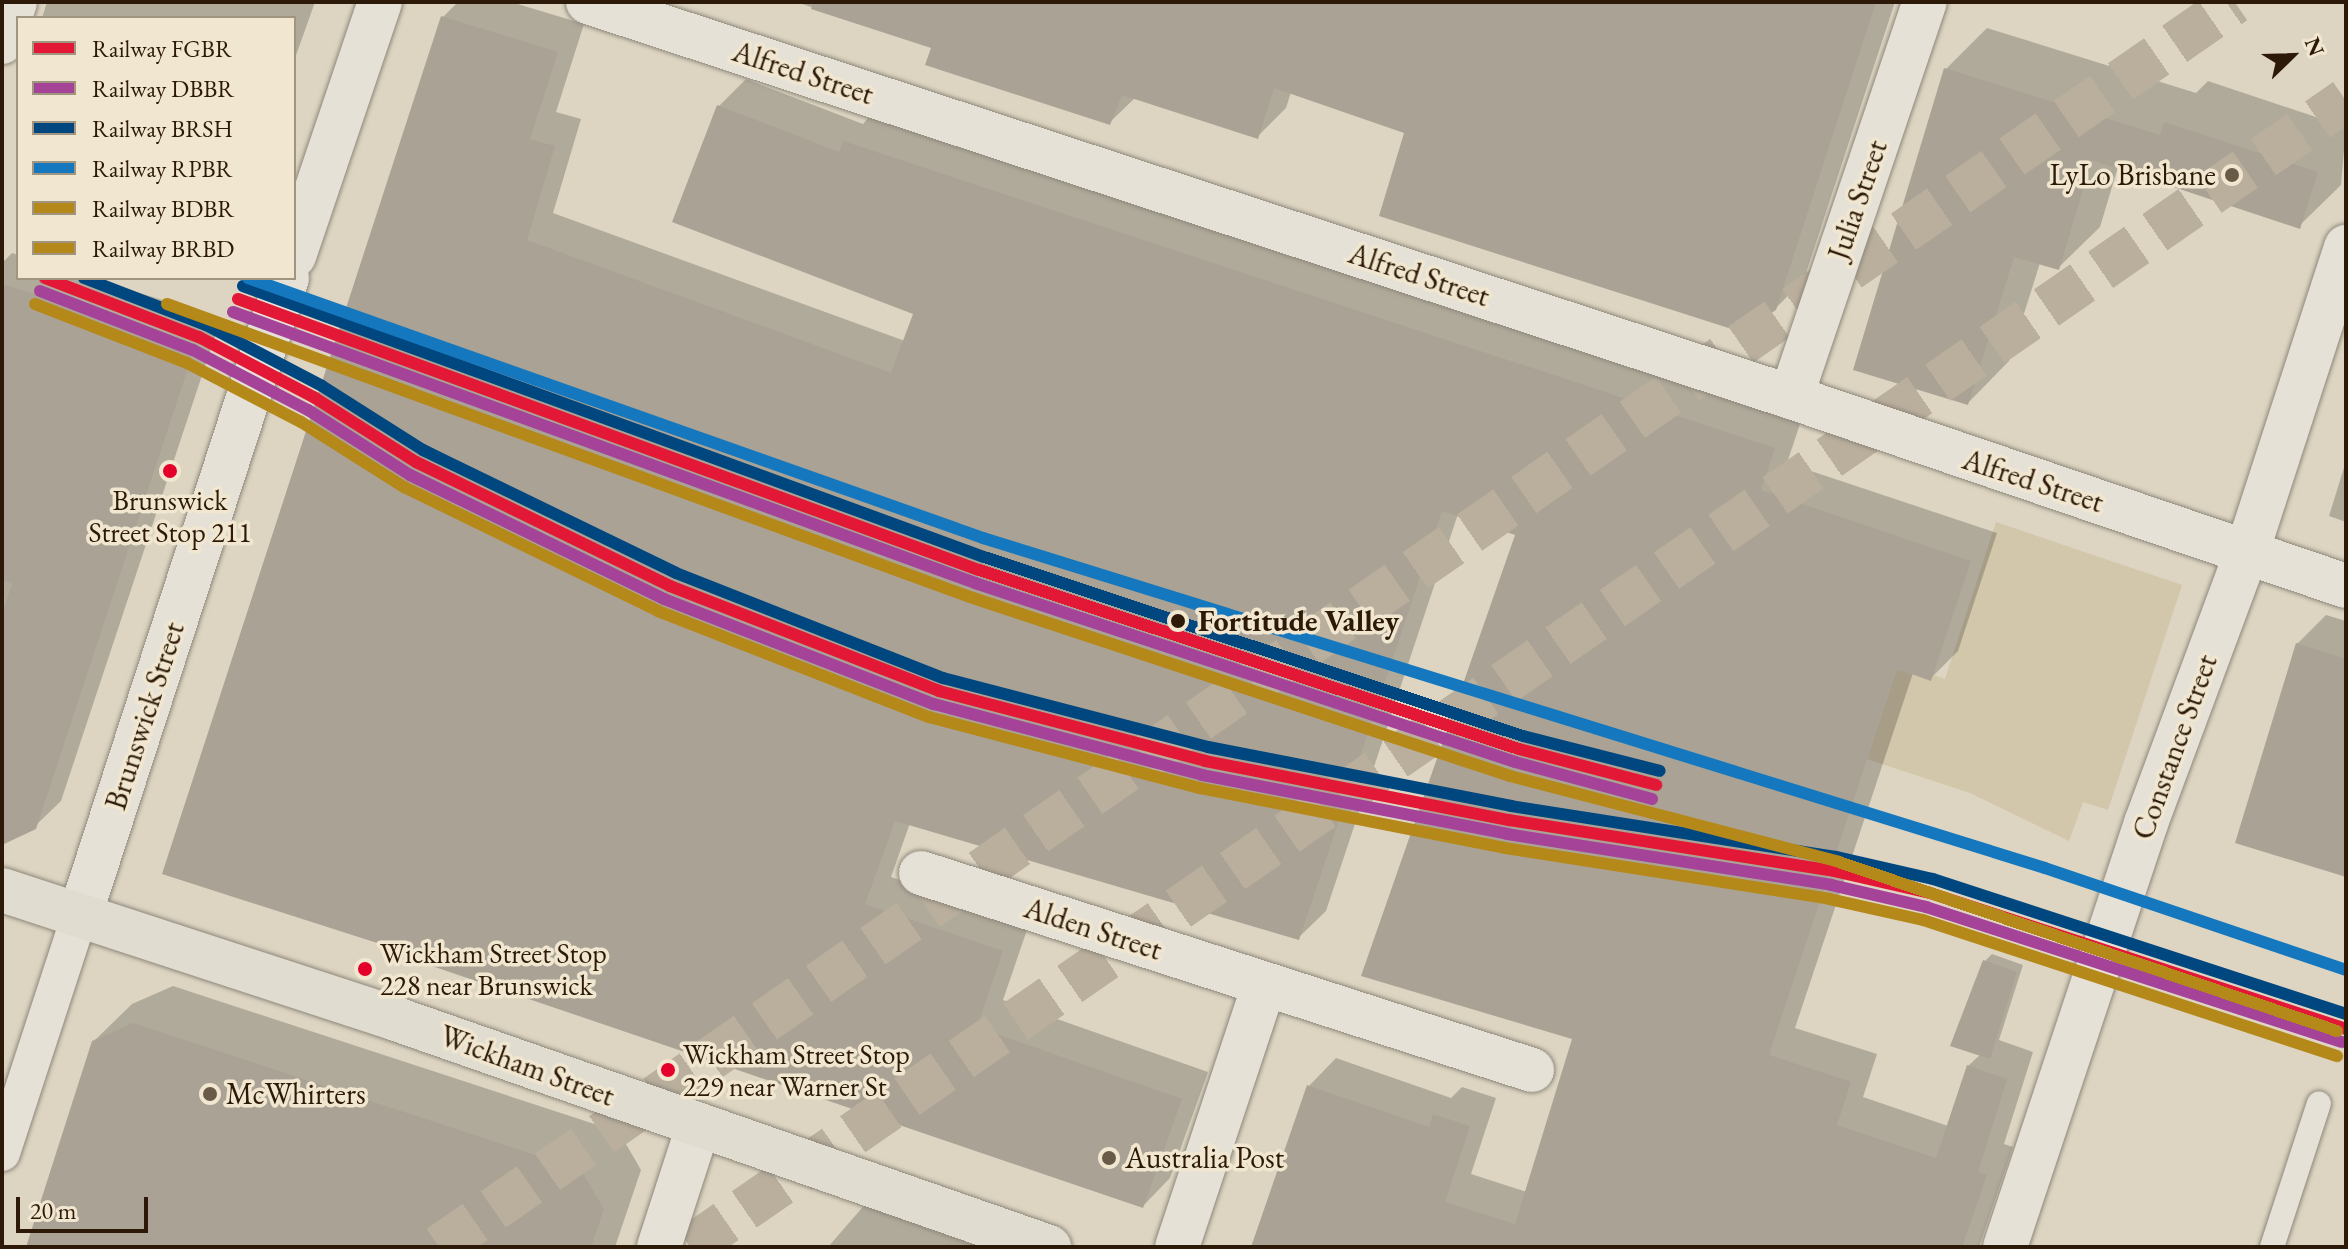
<!DOCTYPE html>
<html>
<head>
<meta charset="utf-8">
<style>
	body { margin:0 }
	#map { position:relative; width:2348px; height:1249px; overflow:hidden; background:#ddd5c2; font-family:"EB Garamond",serif }
	div>[style] { position:absolute }
	.green>* { inset:0; background:#d2c6ab }
	.shadow>* { inset:0; background:#0003 }
	.building>* { inset:0; background:#aaa395 }
	.motorway-tunnel>* { height:44px; margin-top:-22px; transform-origin:0; background:repeating-linear-gradient(90deg,#baaf9d 0 44px,transparent 0 66px) }
	.roads { filter:drop-shadow(0 0 2px #8e877a) drop-shadow(0 0 2px #8e877a) }
	.service>* { height:24px; margin:-12px; padding:0 12px; transform-origin:12px; border-radius:12px; background:#e5e1d7 }
	.pedestrian>* { height:36px; margin:-18px; padding:0 18px; transform-origin:18px; border-radius:18px; background:#e5e1d7 }
	.minor>* { height:44px; margin:-22px; padding:0 22px; transform-origin:22px; border-radius:22px; background:#e5e1d7 }
	.tertiary>* { height:44px; margin:-22px; padding:0 22px; transform-origin:22px; border-radius:22px; background:#e5e1d7 }
	.primary>* { height:44px; margin:-22px; padding:0 22px; transform-origin:22px; border-radius:22px; background:#e0dcd0 }
	.rail-1>* { height:12px; margin:-6px; padding:0 6px; transform-origin:6px; border-radius:6px; background:#e31837 }
	.rail-2>* { height:12px; margin:-6px; padding:0 6px; transform-origin:6px; border-radius:6px; background:#a54399 }
	.rail-3>* { height:12px; margin:-6px; padding:0 6px; transform-origin:6px; border-radius:6px; background:#00467f }
	.rail-4>* { height:12px; margin:-6px; padding:0 6px; transform-origin:6px; border-radius:6px; background:#1578be }
	.rail-5>* { height:12px; margin:-6px; padding:0 6px; transform-origin:6px; border-radius:6px; background:#b5881a }
	.rail-6>* { height:12px; margin:-6px; padding:0 6px; transform-origin:6px; border-radius:6px; background:#b5881a }
	.dots>* { width:22px; height:22px; translate:-50% -50%; box-sizing:border-box; border:4px solid #f1e7d0; border-radius:50% }
	span { translate:-50% -50%; white-space:nowrap; text-align:center; line-height:1.15; -webkit-text-stroke:7px #f1e7d0; paint-order:stroke }
	.bus-label { font-size:28px; color:#2c1907 }
	.left { translate:0 -50%; text-align:left }
	.street-label { font-size:30px; color:#2c1907 }
	.poi-label { font-size:30px; color:#2c1907 }
	.right { translate:-100% -50%; text-align:right }
	.stop-label { font-size:30px; color:#2c1907; font-weight:700 }
	.frame { position:absolute; inset:0; border:4px solid #2c1907; pointer-events:none }
	.legend { position:absolute; left:16px; top:16px; width:280px; height:264px; box-sizing:border-box; background:#f1e7d0; border:2px solid #a29580; margin:0; padding:10px 14px; list-style:none; font-size:24px; color:#2c1907 }
	.legend li { display:flex; align-items:center; gap:16px; height:40px }
	.legend b { width:40px; border:2px solid #a29580 }
	.north { position:absolute; left:2252px; top:16px; width:80px; height:80px; -webkit-text-stroke:6px #f1e7d0; paint-order:stroke; rotate:67deg; font-size:22px; font-weight:700; line-height:32px; text-align:center; color:#2c1907 }
	.north::after { content:''; display:block; margin:auto; width:28px; height:36px; background:#2c1907; clip-path:polygon(50% 0,100% 100%,50% 72%,0 100%) }
	.scale { position:absolute; left:16px; top:1197px; width:132px; height:36px; box-sizing:border-box; border:4px solid #2c1907; border-top:0; padding-left:10px; font-size:24px; line-height:28px; white-space:nowrap; color:#2c1907; -webkit-text-stroke:6px #f1e7d0; paint-order:stroke }
</style>
</head>
<body>
<div id="map">
	<div class="green">
		<div style="clip-path:polygon(1996px 522px,2182px 585px,2108px 810px,2083px 802px,2069px 841px,1970px 793px,1867px 759px,1897px 669px,1930px 680px,1933px 675px,1945px 679px)"></div>
	</div>
	<div class="shadow">
		<div style="clip-path:polygon(47px 2px,315px 2px,294px 61px,294px 18px,42px 18px)"></div>
		<div style="clip-path:polygon(458px 2px,511px 2px,584px 24px,556px 112px,581px 119px,553px 213px,905px 341px,915px 313px,718px 107px,746px 79px,863px 124px,872px 114px,1801px 421px,1787px 463px,1997px 533px,1958px 651px,1931px 678px,1913px 673px,1795px 1028px,1877px 1054px,1863px 1097px,1948px 1126px,1968px 1066px,1981px 1054px,1984px 962px,1992px 954px,2023px 965px,1999px 1040px,2033px 1052px,2004px 1144px,2013px 1147px,1979px 1247px,1258px 1247px,1309px 1086px,1336px 1058px,1451px 1098px,1462px 1087px,1496px 1098px,1471px 1174px,1527px 1192px,1575px 1037px,1518px 534px,1458px 514px,1326px 911px,1298px 938px,910px 823px,891px 877px,1029px 924px,1003px 1000px,1208px 1072px,1170px 1178px,1143px 1206px,428px 962px,443px 17px)"></div>
		<div style="clip-path:polygon(796px 2px,1895px 2px,1804px 279px,1775px 309px,1407px 131px,1291px 92px,1286px 108px,1257px 137px,1136px 97px,1109px 123px,933px 47px)"></div>
		<div style="clip-path:polygon(1987px 28px,2196px 93px,2208px 81px,2346px 127px,2341px 185px,2299px 226px,2118px 167px,2100px 227px,2058px 268px,2040px 263px,2009px 361px,1968px 403px,1946px 69px)"></div>
		<div style="clip-path:polygon(12px 253px,18px 255px,18px 278px,91px 278px,221px 318px,61px 801px,34px 827px,2px 833px,2px 263px)"></div>
		<div style="clip-path:polygon(2346px 461px,2346px 522px,2329px 516px)"></div>
		<div style="clip-path:polygon(2326px 615px,2346px 621px,2346px 875px,2297px 644px)"></div>
		<div style="clip-path:polygon(173px 986px,619px 1132px,641px 1170px,615px 1247px,28px 1247px,93px 1042px,132px 1004px)"></div>
		<div style="clip-path:polygon(868px 1201px,1001px 1247px,828px 1247px)"></div>
	</div>
	<div class="building">
		<div style="clip-path:polygon(813px 2px,1876px 2px,1776px 310px,1741px 332px,1379px 216px,1404px 133px,1274px 88px,1258px 139px,1122px 95px,1110px 125px,925px 65px,931px 48px,811px 9px)"></div>
		<div style="clip-path:polygon(441px 16px,558px 52px,530px 139px,555px 146px,527px 240px,891px 373px,913px 314px,672px 222px,717px 105px,839px 152px,843px 141px,1775px 448px,1761px 490px,1971px 561px,1931px 681px,1897px 669px,1769px 1055px,1851px 1082px,1837px 1125px,1936px 1158px,1967px 1065px,2007px 1079px,1978px 1172px,1987px 1175px,1962px 1247px,1251px 1247px,1307px 1085px,1429px 1127px,1433px 1114px,1470px 1126px,1445px 1202px,1515px 1224px,1572px 1039px,1361px 976px,1515px 535px,1442px 511px,1299px 940px,895px 821px,865px 904px,1003px 951px,977px 1027px,1182px 1099px,1143px 1208px,426px 964px,427px 959px,162px 874px)"></div>
		<div style="clip-path:polygon(1944px 68px,2160px 135px,2164px 122px,2318px 172px,2300px 229px,2092px 160px,2059px 270px,2014px 257px,1968px 405px,1853px 370px)"></div>
		<div style="clip-path:polygon(2px 284px,196px 344px,36px 829px,2px 845px,2px 614px,12px 584px,2px 580px)"></div>
		<div style="clip-path:polygon(2296px 643px,2346px 659px,2346px 877px,2235px 843px)"></div>
		<div style="clip-path:polygon(1983px 960px,2017px 972px,1990px 1059px,1950px 1046px)"></div>
		<div style="clip-path:polygon(133px 1023px,581px 1170px,604px 1209px,591px 1247px,26px 1247px,92px 1041px)"></div>
	</div>
	<div class="motorway-tunnel">
		<div style="left:439px;top:1247px;width:2185px;rotate:-34.73deg"></div>
		<div style="left:690px;top:1247px;width:2014px;rotate:-34.71deg"></div>
	</div>
	<div class="roads">
		<div class="service">
			<div style="left:2272px;top:1247px;width:151px;rotate:-71.9deg"></div>
		</div>
		<div class="pedestrian">
			<div style="left:2px;top:1153px;width:250px;rotate:-71.9deg"></div>
		</div>
		<div class="minor">
			<div style="left:588px;top:2px;width:1266px;rotate:18.18deg"></div>
			<div style="left:1791px;top:397px;width:586px;rotate:18.81deg"></div>
			<div style="left:2px;top:42px;width:42px;rotate:-72deg"></div>
			<div style="left:1791px;top:397px;width:417px;rotate:-71.3deg"></div>
			<div style="left:921px;top:873px;width:642px;rotate:17.87deg"></div>
			<div style="left:1177px;top:1247px;width:276px;rotate:-71.6deg"></div>
		</div>
		<div class="tertiary">
			<div style="left:294px;top:256px;width:268px;rotate:-71.3deg"></div>
			<div style="left:80px;top:915px;width:670px;rotate:-72deg"></div>
			<div style="left:659px;top:1247px;width:126px;rotate:-72deg"></div>
			<div style="left:2005px;top:1247px;width:447px;rotate:-71.6deg"></div>
			<div style="left:2146px;top:823px;width:289px;rotate:-69.6deg"></div>
			<div style="left:2247px;top:552px;width:321px;rotate:-72deg"></div>
		</div>
		<div class="primary">
			<div style="left:2px;top:890px;width:415px;rotate:18.1deg"></div>
			<div style="left:396px;top:1019px;width:692px;rotate:19.25deg"></div>
		</div>
	</div>
	<div class="rail-1">
		<div style="left:45px;top:278px;width:165px;rotate:21deg"></div>
		<div style="left:199px;top:337px;width:131px;rotate:27.7deg"></div>
		<div style="left:315px;top:398px;width:120px;rotate:32.4deg"></div>
		<div style="left:416px;top:462px;width:283px;rotate:26deg"></div>
		<div style="left:670px;top:586px;width:289px;rotate:21.3deg"></div>
		<div style="left:939px;top:691px;width:275px;rotate:14.7deg"></div>
		<div style="left:1205px;top:761px;width:310px;rotate:11deg"></div>
		<div style="left:1509px;top:820px;width:329px;rotate:8.9deg"></div>
		<div style="left:1834px;top:871px;width:98px;rotate:12.9deg"></div>
		<div style="left:1930px;top:893px;width:438px;rotate:18.1deg"></div>
		<div style="left:238px;top:299px;width:789px;rotate:20.09deg"></div>
		<div style="left:979px;top:570px;width:569px;rotate:18.34deg"></div>
		<div style="left:1519px;top:749px;width:142px;rotate:14.7deg"></div>
	</div>
	<div class="rail-2">
		<div style="left:40px;top:291px;width:164px;rotate:21.1deg"></div>
		<div style="left:193px;top:350px;width:130px;rotate:27.6deg"></div>
		<div style="left:308px;top:410px;width:121px;rotate:32.5deg"></div>
		<div style="left:410px;top:475px;width:283px;rotate:26deg"></div>
		<div style="left:664px;top:599px;width:290px;rotate:21.3deg"></div>
		<div style="left:934px;top:704px;width:277px;rotate:14.8deg"></div>
		<div style="left:1202px;top:775px;width:311px;rotate:10.9deg"></div>
		<div style="left:1507px;top:834px;width:328px;rotate:8.9deg"></div>
		<div style="left:1831px;top:885px;width:98px;rotate:13deg"></div>
		<div style="left:1926px;top:907px;width:437px;rotate:18deg"></div>
		<div style="left:233px;top:312px;width:790px;rotate:20.06deg"></div>
		<div style="left:975px;top:583px;width:569px;rotate:18.34deg"></div>
		<div style="left:1515px;top:762px;width:142px;rotate:15.1deg"></div>
	</div>
	<div class="rail-3">
		<div style="left:84px;top:278px;width:131px;rotate:21.1deg"></div>
		<div style="left:206px;top:325px;width:131px;rotate:27.7deg"></div>
		<div style="left:322px;top:386px;width:120px;rotate:32.4deg"></div>
		<div style="left:423px;top:450px;width:281px;rotate:25.9deg"></div>
		<div style="left:676px;top:573px;width:287px;rotate:21.5deg"></div>
		<div style="left:943px;top:678px;width:274px;rotate:14.6deg"></div>
		<div style="left:1208px;top:747px;width:309px;rotate:11deg"></div>
		<div style="left:1511px;top:806px;width:329px;rotate:8.9deg"></div>
		<div style="left:1836px;top:857px;width:99px;rotate:12.8deg"></div>
		<div style="left:1933px;top:879px;width:435px;rotate:18.1deg"></div>
		<div style="left:243px;top:286px;width:789px;rotate:20.09deg"></div>
		<div style="left:984px;top:557px;width:568px;rotate:18.37deg"></div>
		<div style="left:1523px;top:736px;width:141px;rotate:14.3deg"></div>
	</div>
	<div class="rail-4">
		<div style="left:248px;top:278px;width:780px;rotate:19.48deg"></div>
		<div style="left:983px;top:538px;width:1112px;rotate:17.26deg"></div>
		<div style="left:2045px;top:868px;width:318px;rotate:18.7deg"></div>
	</div>
	<div class="rail-5">
		<div style="left:35px;top:304px;width:163px;rotate:21.2deg"></div>
		<div style="left:187px;top:363px;width:128px;rotate:27.4deg"></div>
		<div style="left:301px;top:422px;width:122px;rotate:32.3deg"></div>
		<div style="left:404px;top:487px;width:283px;rotate:26deg"></div>
		<div style="left:658px;top:611px;width:291px;rotate:21.4deg"></div>
		<div style="left:929px;top:717px;width:280px;rotate:14.7deg"></div>
		<div style="left:1200px;top:788px;width:311px;rotate:11.1deg"></div>
		<div style="left:1505px;top:848px;width:328px;rotate:8.9deg"></div>
		<div style="left:1829px;top:899px;width:96px;rotate:12.6deg"></div>
		<div style="left:1923px;top:920px;width:436px;rotate:18.2deg"></div>
	</div>
	<div class="rail-6">
		<div style="left:167px;top:304px;width:855px;rotate:20.05deg"></div>
		<div style="left:970px;top:597px;width:569px;rotate:18.34deg"></div>
		<div style="left:1510px;top:776px;width:340px;rotate:14.6deg"></div>
		<div style="left:1839px;top:862px;width:526px;rotate:18.75deg"></div>
	</div>
	<div class="dots">
		<div style="left:2232px;top:175px;background:#6a5b48"></div>
		<div style="left:170px;top:471px;background:#e4002b"></div>
		<div style="left:1178px;top:621px;background:#2c1907"></div>
		<div style="left:365px;top:969px;background:#e4002b"></div>
		<div style="left:668px;top:1070px;background:#e4002b"></div>
		<div style="left:210px;top:1094px;background:#6a5b48"></div>
		<div style="left:1109px;top:1158px;background:#6a5b48"></div>
	</div>
	<div class="bus-label">
		<span style="left:170px;top:516px">Brunswick<br>Street Stop 211</span>
		<span class="left" style="left:380px;top:969px">Wickham Street Stop<br>228 near Brunswick</span>
		<span class="left" style="left:683px;top:1070px">Wickham Street Stop<br>229 near Warner St</span>
	</div>
	<div class="street-label">
		<span style="left:803px;top:73px;rotate:18deg">Alfred Street</span>
		<span style="left:1858px;top:200px;rotate:-71deg">Julia Street</span>
		<span style="left:1419px;top:275px;rotate:18deg">Alfred Street</span>
		<span style="left:2033px;top:481px;rotate:18deg">Alfred Street</span>
		<span style="left:145px;top:716px;rotate:-72deg">Brunswick Street</span>
		<span style="left:2175px;top:747px;rotate:-70deg">Constance Street</span>
		<span style="left:1093px;top:929px;rotate:18deg">Alden Street</span>
		<span style="left:527px;top:1066px;rotate:20deg">Wickham Street</span>
	</div>
	<div class="poi-label">
		<span class="right" style="left:2216px;top:175px">LyLo Brisbane</span>
		<span class="left" style="left:226px;top:1094px">McWhirters</span>
		<span class="left" style="left:1125px;top:1158px">Australia Post</span>
	</div>
	<div class="stop-label">
		<span class="left" style="left:1198px;top:621px">Fortitude Valley</span>
	</div>
	<div class="frame"></div>
	<ul class="legend">
	<li><b style="height:10px;background:#e31837"></b>Railway FGBR</li>
	<li><b style="height:10px;background:#a54399"></b>Railway DBBR</li>
	<li><b style="height:10px;background:#00467f"></b>Railway BRSH</li>
	<li><b style="height:10px;background:#1578be"></b>Railway RPBR</li>
	<li><b style="height:10px;background:#b5881a"></b>Railway BDBR</li>
	<li><b style="height:10px;background:#b5881a"></b>Railway BRBD</li>
	</ul>
	<div class="north">N</div>
	<div class="scale">20 m</div>
</div>
</body>
</html>
